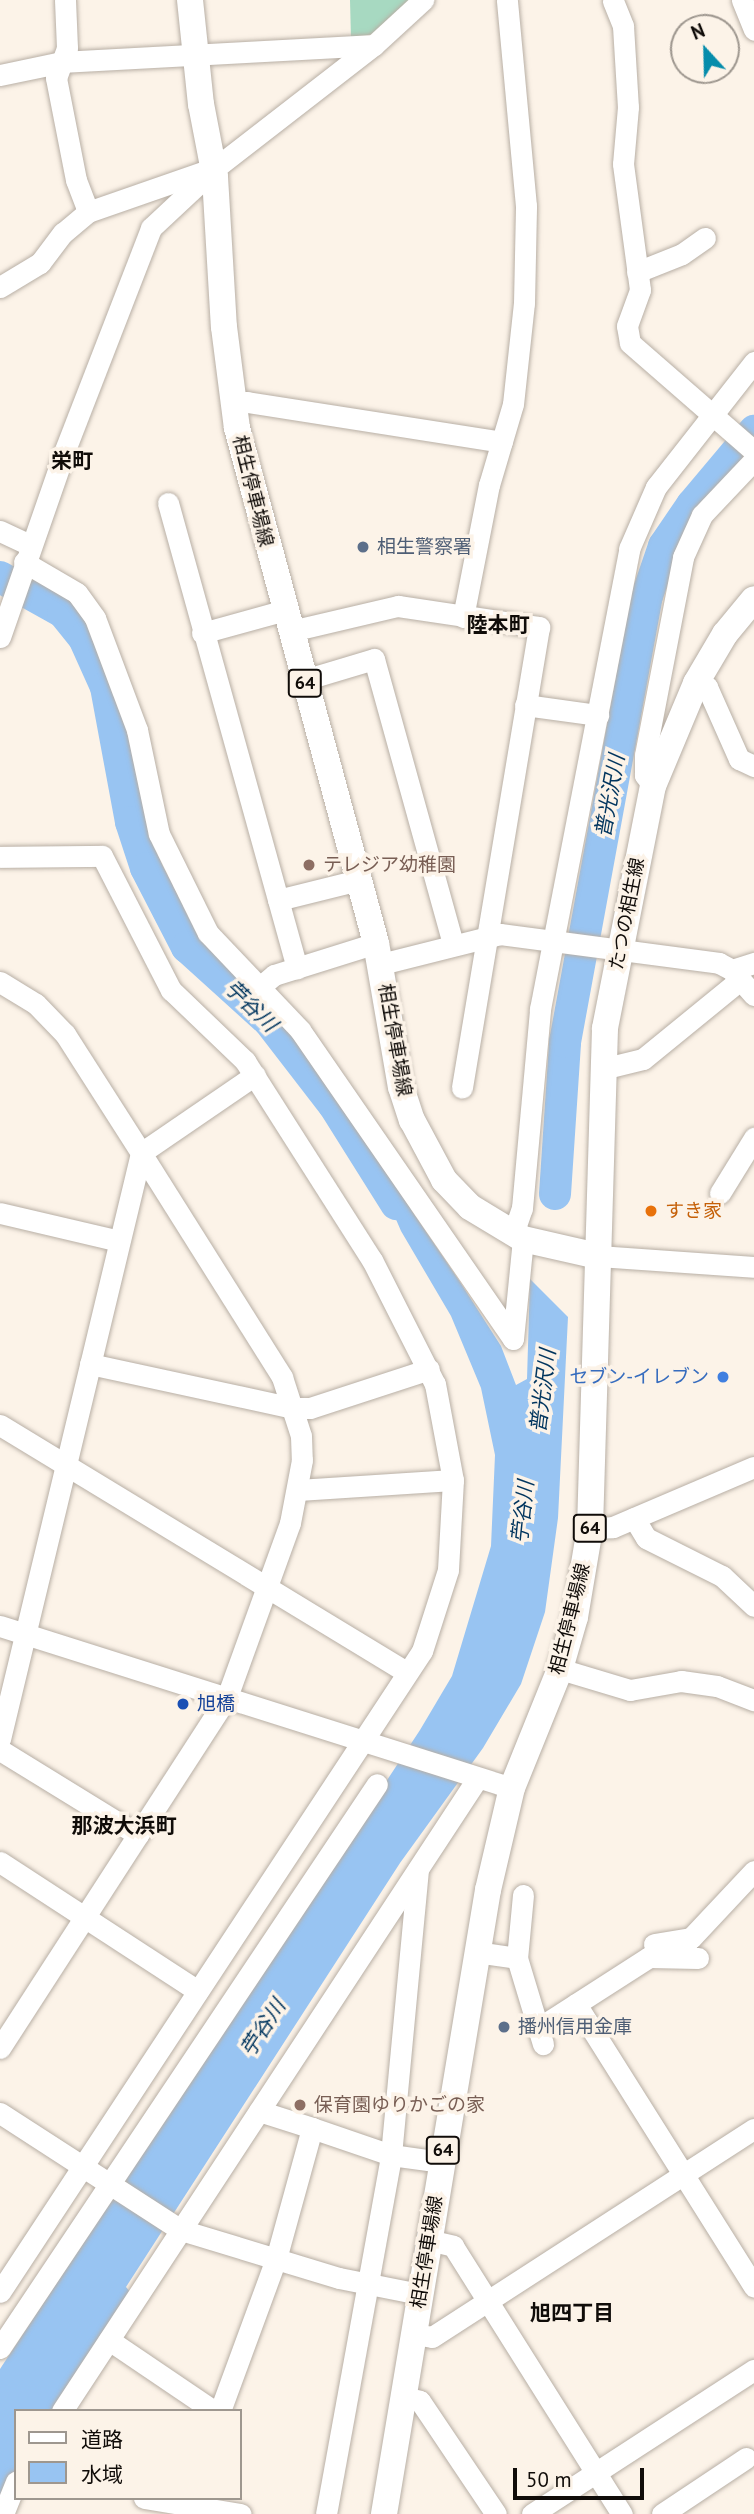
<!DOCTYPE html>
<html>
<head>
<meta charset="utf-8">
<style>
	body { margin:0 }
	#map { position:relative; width:754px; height:2514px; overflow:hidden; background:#fcf3e8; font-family:"PT Sans","Noto Sans JP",sans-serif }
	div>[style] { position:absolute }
	.green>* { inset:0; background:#a7d9c1 }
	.water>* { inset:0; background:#98c4f2 }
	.river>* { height:32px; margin:-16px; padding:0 16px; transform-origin:16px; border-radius:16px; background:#98c4f2 }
	.roads { filter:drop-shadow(0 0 2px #b8afa5) drop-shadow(0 0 2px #b8afa5) }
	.minor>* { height:21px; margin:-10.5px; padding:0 10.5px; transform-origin:10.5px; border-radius:10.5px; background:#fff }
	.major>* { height:26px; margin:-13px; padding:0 13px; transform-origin:13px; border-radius:13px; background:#fff }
	.dots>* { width:19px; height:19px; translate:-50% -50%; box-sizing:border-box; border:4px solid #fcf3e8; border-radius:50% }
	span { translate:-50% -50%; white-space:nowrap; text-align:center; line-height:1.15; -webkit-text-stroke:7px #fcf3e8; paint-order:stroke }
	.shield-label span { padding:2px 5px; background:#fcf3e8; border:2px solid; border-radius:5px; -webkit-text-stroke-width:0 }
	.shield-label { font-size:18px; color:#100c09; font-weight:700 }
	.street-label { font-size:19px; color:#100c09 }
	.service-label { font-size:19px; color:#4e5e75 }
	.left { translate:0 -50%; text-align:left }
	.education-label { font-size:19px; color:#785e54 }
	.food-label { font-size:19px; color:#c56008 }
	.shop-label { font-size:19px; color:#366cbe }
	.right { translate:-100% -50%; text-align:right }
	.transit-label { font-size:19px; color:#164399 }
	.neighbourhood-label { font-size:21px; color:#100c09; font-weight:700 }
	.water-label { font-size:21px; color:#01355e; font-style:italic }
	.legend { position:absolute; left:14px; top:2409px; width:228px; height:91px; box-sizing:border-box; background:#fcf3e8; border:2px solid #9e978f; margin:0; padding:9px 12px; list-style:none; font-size:21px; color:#100c09 }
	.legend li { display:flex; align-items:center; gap:14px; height:35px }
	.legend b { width:35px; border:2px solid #9e978f }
	.north { position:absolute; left:670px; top:14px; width:70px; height:70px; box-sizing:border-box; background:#fcf3e8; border:2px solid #9e978f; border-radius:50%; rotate:338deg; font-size:19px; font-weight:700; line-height:28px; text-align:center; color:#100c09 }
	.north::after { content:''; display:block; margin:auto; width:24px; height:32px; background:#058cab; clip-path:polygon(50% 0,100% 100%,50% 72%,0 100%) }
	.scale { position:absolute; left:513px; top:2468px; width:131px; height:32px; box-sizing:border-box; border:4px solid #100c09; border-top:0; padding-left:9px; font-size:21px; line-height:24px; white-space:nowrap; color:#100c09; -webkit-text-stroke:5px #fcf3e8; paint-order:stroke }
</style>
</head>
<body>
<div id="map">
	<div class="green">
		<div style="clip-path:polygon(350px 0,413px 0,372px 34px,351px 39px)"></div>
	</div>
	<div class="water">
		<div style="clip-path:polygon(358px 1131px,460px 1282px,501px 1346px,516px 1385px,527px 1379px,530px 1279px,568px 1317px,558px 1518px,545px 1612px,521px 1684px,483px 1748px,400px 1863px,126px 2287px,131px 2293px,53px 2411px,16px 2411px,16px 2469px,0 2501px,0 2369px,420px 1730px,452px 1676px,491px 1546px,495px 1455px,481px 1388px,451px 1316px,401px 1231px)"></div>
	</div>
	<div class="river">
		<div style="left:0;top:577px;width:72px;rotate:29.1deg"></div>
		<div style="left:63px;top:612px;width:33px;rotate:51deg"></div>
		<div style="left:84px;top:638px;width:54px;rotate:65.8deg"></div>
		<div style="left:106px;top:687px;width:137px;rotate:79.5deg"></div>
		<div style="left:131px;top:822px;width:48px;rotate:71.9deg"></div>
		<div style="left:146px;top:868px;width:89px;rotate:62.6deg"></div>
		<div style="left:187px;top:947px;width:110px;rotate:42.1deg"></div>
		<div style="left:269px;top:1021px;width:106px;rotate:52.3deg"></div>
		<div style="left:334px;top:1105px;width:117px;rotate:57.9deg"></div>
		<div style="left:555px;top:1194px;width:152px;rotate:-86.2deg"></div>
		<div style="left:565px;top:1042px;width:453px;rotate:-79.6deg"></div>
		<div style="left:647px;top:596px;width:53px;rotate:-71.2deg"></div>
		<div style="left:664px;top:546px;width:50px;rotate:-55.7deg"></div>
		<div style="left:692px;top:505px;width:97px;rotate:-50deg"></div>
	</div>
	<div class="roads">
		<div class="minor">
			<div style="left:65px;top:0;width:48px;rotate:87.6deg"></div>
			<div style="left:67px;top:48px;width:32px;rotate:110deg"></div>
			<div style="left:56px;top:78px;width:104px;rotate:78.9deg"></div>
			<div style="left:76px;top:180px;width:34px;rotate:69deg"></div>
			<div style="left:88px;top:212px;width:122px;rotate:-19.2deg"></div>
			<div style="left:742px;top:0;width:32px;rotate:68deg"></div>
			<div style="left:613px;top:1px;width:27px;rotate:68deg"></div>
			<div style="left:623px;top:26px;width:81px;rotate:86.5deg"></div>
			<div style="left:628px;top:107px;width:57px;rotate:95deg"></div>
			<div style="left:623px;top:164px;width:127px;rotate:82.3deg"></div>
			<div style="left:640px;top:290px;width:38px;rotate:110deg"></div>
			<div style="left:627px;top:326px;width:17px;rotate:80deg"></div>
			<div style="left:630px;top:343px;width:164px;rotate:41.1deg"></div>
			<div style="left:0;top:75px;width:63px;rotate:-11.8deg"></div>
			<div style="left:62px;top:62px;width:312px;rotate:-3.1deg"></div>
			<div style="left:637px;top:272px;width:48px;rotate:-21.8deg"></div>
			<div style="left:682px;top:254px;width:28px;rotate:-35deg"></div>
			<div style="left:0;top:287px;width:47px;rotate:-31deg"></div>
			<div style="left:40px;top:263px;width:38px;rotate:-53deg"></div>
			<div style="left:63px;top:233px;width:33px;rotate:-40deg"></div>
			<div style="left:233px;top:403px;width:14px;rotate:-4deg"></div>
			<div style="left:247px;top:402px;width:258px;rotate:8.9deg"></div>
			<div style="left:168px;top:503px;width:483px;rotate:74.5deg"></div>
			<div style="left:0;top:531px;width:33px;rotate:25deg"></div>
			<div style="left:24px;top:562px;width:61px;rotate:30.3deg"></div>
			<div style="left:77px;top:593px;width:31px;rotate:54deg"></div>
			<div style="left:95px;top:618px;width:120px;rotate:69.4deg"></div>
			<div style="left:137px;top:730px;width:106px;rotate:78.1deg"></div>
			<div style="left:159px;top:834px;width:110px;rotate:63.7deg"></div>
			<div style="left:208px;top:933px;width:134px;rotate:46.5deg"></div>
			<div style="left:300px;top:1030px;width:375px;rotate:55.4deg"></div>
			<div style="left:513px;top:1339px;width:100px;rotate:-84.3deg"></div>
			<div style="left:463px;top:617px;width:135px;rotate:-78.9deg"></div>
			<div style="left:489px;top:485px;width:84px;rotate:-73.5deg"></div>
			<div style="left:513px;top:404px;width:102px;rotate:-83.8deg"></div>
			<div style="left:524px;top:303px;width:97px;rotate:-88.8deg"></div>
			<div style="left:526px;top:206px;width:207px;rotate:-95.3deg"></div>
			<div style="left:291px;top:631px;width:110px;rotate:-13.2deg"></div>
			<div style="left:398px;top:606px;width:143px;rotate:8.5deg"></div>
			<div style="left:539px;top:627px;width:467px;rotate:99.5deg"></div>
			<div style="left:202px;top:633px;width:86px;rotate:-15.5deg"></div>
			<div style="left:0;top:637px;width:198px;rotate:-70.8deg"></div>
			<div style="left:65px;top:450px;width:238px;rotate:-68.8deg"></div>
			<div style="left:151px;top:228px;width:86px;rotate:-43.1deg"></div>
			<div style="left:214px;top:169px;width:202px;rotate:-37.8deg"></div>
			<div style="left:374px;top:45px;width:67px;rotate:-42.6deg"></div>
			<div style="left:304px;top:680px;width:73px;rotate:-16.7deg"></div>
			<div style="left:374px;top:659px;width:296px;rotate:74.5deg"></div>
			<div style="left:696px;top:683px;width:12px;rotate:20deg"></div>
			<div style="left:707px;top:687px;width:79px;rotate:66deg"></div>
			<div style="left:739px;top:759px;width:17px;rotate:25deg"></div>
			<div style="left:525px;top:705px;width:74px;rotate:7.8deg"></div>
			<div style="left:653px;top:786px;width:14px;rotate:-126deg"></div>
			<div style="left:645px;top:775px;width:20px;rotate:-90deg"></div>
			<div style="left:645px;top:755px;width:202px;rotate:-79.1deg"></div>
			<div style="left:683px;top:557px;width:46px;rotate:-65.7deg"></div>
			<div style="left:702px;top:515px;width:76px;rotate:-46.6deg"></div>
			<div style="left:0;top:857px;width:102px;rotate:-0.6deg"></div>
			<div style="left:102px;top:856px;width:151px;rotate:62.8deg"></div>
			<div style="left:171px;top:990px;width:103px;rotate:43.8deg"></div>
			<div style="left:245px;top:1061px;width:236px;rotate:57.5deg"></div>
			<div style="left:372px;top:1260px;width:139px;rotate:63.1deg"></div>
			<div style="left:435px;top:1384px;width:98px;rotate:79.4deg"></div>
			<div style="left:453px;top:1480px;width:90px;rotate:93.2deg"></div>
			<div style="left:448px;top:1570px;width:85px;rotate:107.8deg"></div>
			<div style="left:422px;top:1651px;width:767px;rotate:123.36deg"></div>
			<div style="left:278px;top:900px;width:83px;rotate:-13.9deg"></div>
			<div style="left:381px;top:964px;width:123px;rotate:-14.1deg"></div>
			<div style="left:500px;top:934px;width:221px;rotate:7.5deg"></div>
			<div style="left:719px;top:963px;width:15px;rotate:28deg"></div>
			<div style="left:732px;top:970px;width:33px;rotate:49deg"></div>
			<div style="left:732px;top:970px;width:23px;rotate:-18deg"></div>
			<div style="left:0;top:982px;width:42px;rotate:31.4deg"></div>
			<div style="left:36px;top:1004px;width:42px;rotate:46deg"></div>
			<div style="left:65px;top:1034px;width:141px;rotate:57.4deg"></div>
			<div style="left:141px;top:1153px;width:265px;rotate:57.8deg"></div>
			<div style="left:282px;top:1377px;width:62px;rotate:72.1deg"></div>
			<div style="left:301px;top:1436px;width:24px;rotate:88deg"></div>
			<div style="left:302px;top:1460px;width:64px;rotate:100.8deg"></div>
			<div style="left:290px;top:1523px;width:185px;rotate:109.9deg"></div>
			<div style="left:227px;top:1697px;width:418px;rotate:122.9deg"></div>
			<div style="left:261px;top:986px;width:17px;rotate:-40deg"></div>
			<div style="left:274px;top:975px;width:107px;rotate:-17.4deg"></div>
			<div style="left:602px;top:1069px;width:42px;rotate:-13.7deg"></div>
			<div style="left:643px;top:1059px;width:125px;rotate:-39.2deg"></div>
			<div style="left:720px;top:1193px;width:65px;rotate:-58.3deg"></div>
			<div style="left:0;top:1213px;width:122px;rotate:13.2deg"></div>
			<div style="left:513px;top:1234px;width:28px;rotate:-71deg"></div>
			<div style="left:522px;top:1208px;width:200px;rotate:-84.8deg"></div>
			<div style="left:540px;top:1009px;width:469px;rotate:-79deg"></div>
			<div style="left:629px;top:549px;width:68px;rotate:-66.5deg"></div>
			<div style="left:656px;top:487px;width:159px;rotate:-51.9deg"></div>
			<div style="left:598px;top:1256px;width:156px;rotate:4deg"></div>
			<div style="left:90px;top:1364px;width:209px;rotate:12.2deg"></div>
			<div style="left:294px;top:1408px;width:16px"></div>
			<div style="left:310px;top:1408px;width:125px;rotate:-18.1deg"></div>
			<div style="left:0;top:1425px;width:476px;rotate:31.3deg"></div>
			<div style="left:298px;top:1490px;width:155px;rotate:-3.7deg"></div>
			<div style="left:634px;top:1518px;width:23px;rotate:59deg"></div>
			<div style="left:646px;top:1538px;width:85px;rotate:26.6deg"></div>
			<div style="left:722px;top:1576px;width:44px;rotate:43.2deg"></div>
			<div style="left:590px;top:1528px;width:23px;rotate:-2deg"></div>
			<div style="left:613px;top:1527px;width:153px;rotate:-23.1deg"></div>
			<div style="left:0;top:1626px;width:537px;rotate:17.56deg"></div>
			<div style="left:560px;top:1669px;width:73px;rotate:16.7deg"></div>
			<div style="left:630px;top:1690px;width:52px;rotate:-10deg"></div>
			<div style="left:681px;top:1681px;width:36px;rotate:8deg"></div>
			<div style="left:717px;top:1686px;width:40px;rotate:21deg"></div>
			<div style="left:0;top:1739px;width:603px;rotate:-76.47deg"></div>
			<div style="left:141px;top:1153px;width:138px;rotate:-34.4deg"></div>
			<div style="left:0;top:1750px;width:162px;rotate:31.6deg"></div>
			<div style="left:0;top:1862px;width:236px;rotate:33.1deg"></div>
			<div style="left:523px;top:1895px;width:63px;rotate:95.4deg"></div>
			<div style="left:517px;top:1958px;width:90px;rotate:73.2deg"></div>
			<div style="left:654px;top:1944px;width:37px;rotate:-9deg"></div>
			<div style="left:691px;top:1938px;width:92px;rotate:-46.8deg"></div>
			<div style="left:476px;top:1952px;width:41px;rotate:8.3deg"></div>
			<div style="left:576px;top:2004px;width:334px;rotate:57.8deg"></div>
			<div style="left:537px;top:2029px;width:133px;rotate:-32.7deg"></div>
			<div style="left:649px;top:1957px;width:49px;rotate:1.2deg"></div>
			<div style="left:259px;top:2111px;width:56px;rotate:17.8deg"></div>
			<div style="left:0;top:2113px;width:216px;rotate:32.9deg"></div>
			<div style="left:181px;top:2230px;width:165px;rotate:16.9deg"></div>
			<div style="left:339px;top:2278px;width:82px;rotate:11.3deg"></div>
			<div style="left:428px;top:2240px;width:26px;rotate:13deg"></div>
			<div style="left:453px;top:2246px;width:317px;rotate:57.8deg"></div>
			<div style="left:414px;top:2334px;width:18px;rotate:9deg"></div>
			<div style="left:432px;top:2337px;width:383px;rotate:-32.9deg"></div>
			<div style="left:109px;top:2340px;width:127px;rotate:34.1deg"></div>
			<div style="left:0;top:2348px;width:678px;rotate:-56.24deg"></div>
			<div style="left:403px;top:2397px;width:17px;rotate:13deg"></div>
			<div style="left:420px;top:2401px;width:136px;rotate:56.1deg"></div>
			<div style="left:62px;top:2411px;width:756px;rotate:-56.71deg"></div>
			<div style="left:220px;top:2411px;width:162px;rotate:-69.8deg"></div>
			<div style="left:276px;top:2259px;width:136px;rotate:-74.6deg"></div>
			<div style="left:312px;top:2128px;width:83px;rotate:18.9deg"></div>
			<div style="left:391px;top:2155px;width:50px;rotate:8deg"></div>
			<div style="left:144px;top:2498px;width:98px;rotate:9.4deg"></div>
			<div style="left:3px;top:2514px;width:35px;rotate:-68deg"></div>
			<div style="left:326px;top:2514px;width:365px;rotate:-79.7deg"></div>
			<div style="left:391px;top:2155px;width:287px;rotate:-84.6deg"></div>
			<div style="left:532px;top:2514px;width:265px;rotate:-33deg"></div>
			<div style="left:662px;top:2514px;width:101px;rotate:-33.7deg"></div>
		</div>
		<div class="major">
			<div style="left:190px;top:0;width:105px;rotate:84deg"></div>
			<div style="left:201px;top:104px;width:74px;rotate:79.1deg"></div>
			<div style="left:215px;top:177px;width:150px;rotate:86.6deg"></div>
			<div style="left:224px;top:327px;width:102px;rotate:82.7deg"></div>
			<div style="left:237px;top:428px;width:533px;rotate:74.9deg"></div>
			<div style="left:376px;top:943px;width:146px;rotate:80.2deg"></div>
			<div style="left:401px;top:1087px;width:35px;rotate:72deg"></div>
			<div style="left:412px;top:1120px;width:68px;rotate:61.9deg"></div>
			<div style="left:444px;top:1180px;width:37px;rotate:46deg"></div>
			<div style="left:470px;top:1207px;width:62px;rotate:31.1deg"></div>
			<div style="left:523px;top:1239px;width:77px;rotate:12.8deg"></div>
			<div style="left:384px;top:2514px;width:633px;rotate:-80.54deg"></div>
			<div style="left:488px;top:1890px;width:105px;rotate:-76.8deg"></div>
			<div style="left:512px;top:1788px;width:128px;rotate:-68deg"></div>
			<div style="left:560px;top:1669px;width:54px;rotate:-73.9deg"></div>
			<div style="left:575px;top:1617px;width:90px;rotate:-80.4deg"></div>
			<div style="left:590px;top:1528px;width:500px;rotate:-88.28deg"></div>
			<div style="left:605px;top:1028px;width:247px;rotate:-78.8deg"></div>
			<div style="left:653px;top:786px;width:112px;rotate:-67.3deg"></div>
			<div style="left:696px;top:683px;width:57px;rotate:-59.4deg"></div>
			<div style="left:725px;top:634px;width:45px;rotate:-50.4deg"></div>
		</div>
	</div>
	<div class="dots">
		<div style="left:363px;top:547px;background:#5c6f8a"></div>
		<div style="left:309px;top:865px;background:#8d6e63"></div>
		<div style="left:651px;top:1211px;background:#e8710a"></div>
		<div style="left:723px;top:1377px;background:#3f7fe0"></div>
		<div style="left:183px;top:1704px;background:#1a4fb4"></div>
		<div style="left:504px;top:2027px;background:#5c6f8a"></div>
		<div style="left:300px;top:2105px;background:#8d6e63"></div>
	</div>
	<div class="shield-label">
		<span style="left:305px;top:683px">64</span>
		<span style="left:590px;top:1528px">64</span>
		<span style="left:443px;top:2150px">64</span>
	</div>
	<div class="street-label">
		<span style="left:253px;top:491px;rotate:76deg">相生停車場線</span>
		<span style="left:627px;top:914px;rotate:-79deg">たつの相生線</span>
		<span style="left:395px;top:1040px;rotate:80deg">相生停車場線</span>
		<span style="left:570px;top:1619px;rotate:-76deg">相生停車場線</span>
		<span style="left:427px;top:2252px;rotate:-81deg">相生停車場線</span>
	</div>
	<div class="service-label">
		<span class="left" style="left:377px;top:547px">相生警察署</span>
		<span class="left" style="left:518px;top:2027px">播州信用金庫</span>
	</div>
	<div class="education-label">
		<span class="left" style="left:323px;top:865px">テレジア幼稚園</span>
		<span class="left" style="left:314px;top:2105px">保育園ゆりかごの家</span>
	</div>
	<div class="food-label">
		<span class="left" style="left:665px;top:1211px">すき家</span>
	</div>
	<div class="shop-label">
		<span class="right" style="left:709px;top:1377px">セブン-イレブン</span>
	</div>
	<div class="transit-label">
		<span class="left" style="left:197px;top:1704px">旭橋</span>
	</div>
	<div class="neighbourhood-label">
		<span style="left:72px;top:461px">栄町</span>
		<span style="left:498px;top:625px">陸本町</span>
		<span style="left:124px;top:1826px">那波大浜町</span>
		<span style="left:572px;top:2313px">旭四丁目</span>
	</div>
	<div class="water-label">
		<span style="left:610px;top:796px;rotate:-80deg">普光沢川</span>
		<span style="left:251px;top:1006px;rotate:44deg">苧谷川</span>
		<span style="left:543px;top:1391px;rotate:-83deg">普光沢川</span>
		<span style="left:523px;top:1512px;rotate:-84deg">苧谷川</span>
		<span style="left:263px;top:2028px;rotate:-57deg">苧谷川</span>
	</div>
	<ul class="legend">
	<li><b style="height:9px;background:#fff"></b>道路</li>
	<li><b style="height:19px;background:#98c4f2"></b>水域</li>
	</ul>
	<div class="north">N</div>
	<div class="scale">50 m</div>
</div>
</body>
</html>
